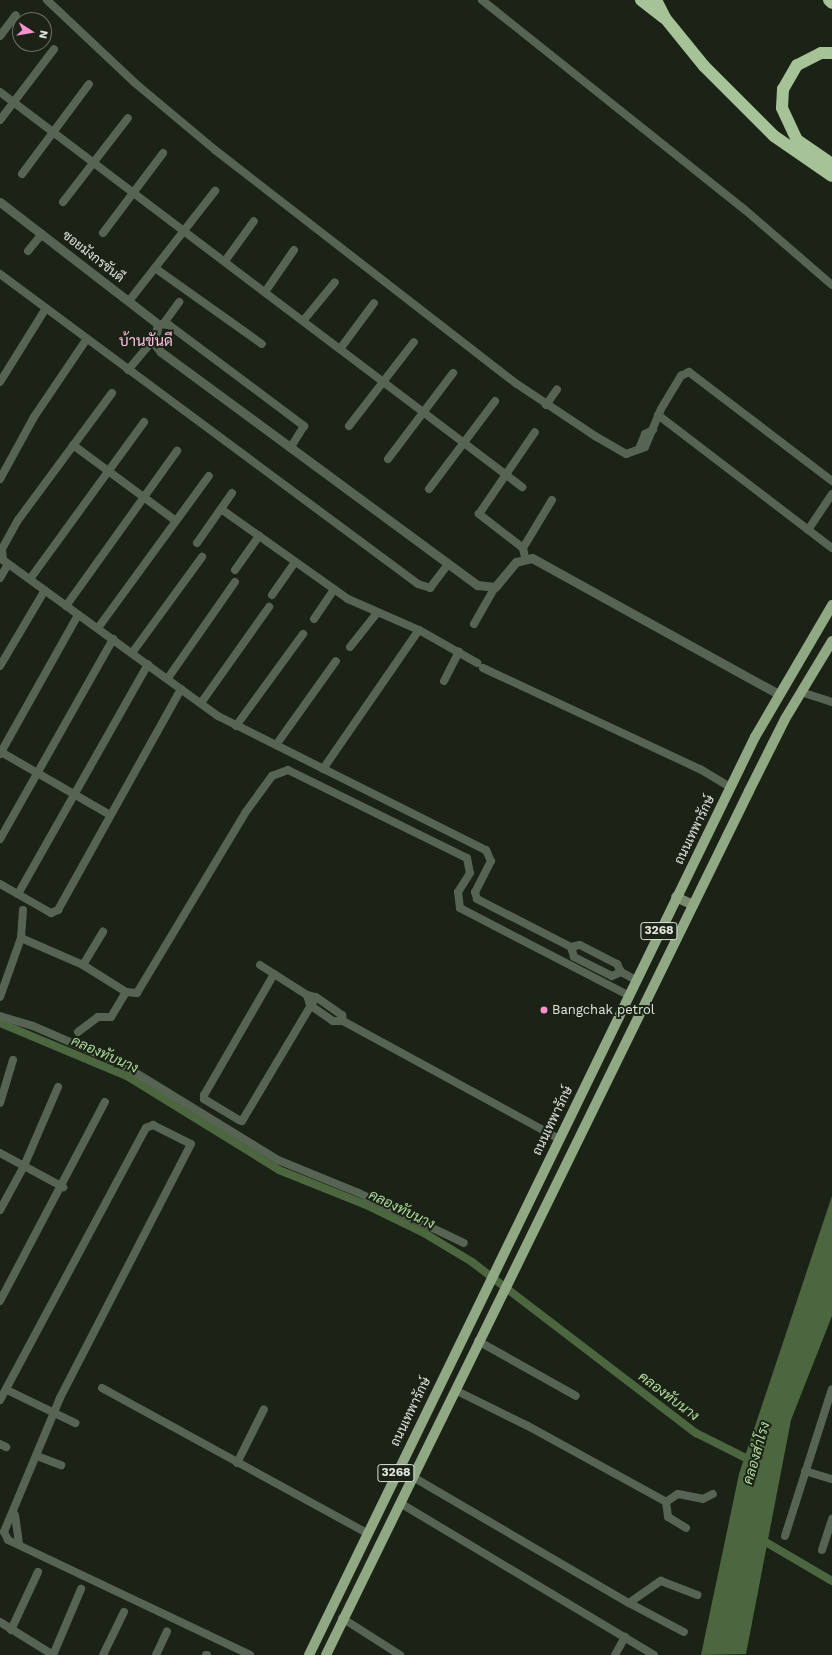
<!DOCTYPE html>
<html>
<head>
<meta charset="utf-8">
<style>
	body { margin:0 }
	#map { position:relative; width:832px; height:1655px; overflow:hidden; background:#1b2317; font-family:"Work Sans",Sarabun,sans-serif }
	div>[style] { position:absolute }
	.water>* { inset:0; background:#4c663f }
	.canal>* { height:8px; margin:-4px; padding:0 4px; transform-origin:4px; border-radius:4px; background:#4c663f }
	.minor>* { height:8px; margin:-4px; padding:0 4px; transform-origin:4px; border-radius:4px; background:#586453 }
	.tertiary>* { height:9px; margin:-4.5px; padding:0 4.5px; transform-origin:4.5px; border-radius:4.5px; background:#586453 }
	.secondary>* { height:10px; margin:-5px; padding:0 5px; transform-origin:5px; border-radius:5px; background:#788a6f }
	.primary>* { height:10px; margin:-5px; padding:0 5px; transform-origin:5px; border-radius:5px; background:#90a884 }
	.motorway>* { height:12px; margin:-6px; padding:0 6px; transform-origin:6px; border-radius:6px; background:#a6c398 }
	.dots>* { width:11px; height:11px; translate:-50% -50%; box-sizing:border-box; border:2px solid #1b2317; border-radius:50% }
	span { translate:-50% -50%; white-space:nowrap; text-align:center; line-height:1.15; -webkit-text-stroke:4px #1b2317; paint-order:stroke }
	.shield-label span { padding:1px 3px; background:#1b2317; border:1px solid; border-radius:3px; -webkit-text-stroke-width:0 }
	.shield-label { font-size:12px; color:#dfe5dd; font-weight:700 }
	.street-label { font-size:13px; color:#dfe5dd }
	.poi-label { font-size:13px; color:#dfe5dd }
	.left { translate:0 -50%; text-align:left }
	.water-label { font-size:14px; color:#b1dc9c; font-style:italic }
	.quarter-label { font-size:15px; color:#fec1e2 }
	.north { position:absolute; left:12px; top:12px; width:40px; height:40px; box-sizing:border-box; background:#1b2317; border:1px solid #697166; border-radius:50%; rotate:102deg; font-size:11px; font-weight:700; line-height:16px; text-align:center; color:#dfe5dd }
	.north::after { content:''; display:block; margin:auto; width:14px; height:18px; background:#f890cc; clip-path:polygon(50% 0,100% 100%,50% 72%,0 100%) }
</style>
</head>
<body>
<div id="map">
	<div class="water">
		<div style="clip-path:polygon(832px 1196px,832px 1316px,791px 1420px,746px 1654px,701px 1655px,739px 1474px)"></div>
	</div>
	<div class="canal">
		<div style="left:0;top:1023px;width:138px;rotate:22.7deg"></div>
		<div style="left:127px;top:1076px;width:179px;rotate:31.7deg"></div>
		<div style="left:279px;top:1170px;width:92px;rotate:21.8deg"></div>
		<div style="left:364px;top:1204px;width:67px;rotate:25.8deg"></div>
		<div style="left:424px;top:1233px;width:56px;rotate:31.1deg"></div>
		<div style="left:472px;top:1262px;width:282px;rotate:37.4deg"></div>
		<div style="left:696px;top:1433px;width:65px;rotate:26.6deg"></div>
		<div style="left:757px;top:1537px;width:87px;rotate:30.4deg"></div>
	</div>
	<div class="minor">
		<div style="left:47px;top:0;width:121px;rotate:43.3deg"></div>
		<div style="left:135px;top:83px;width:104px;rotate:39.9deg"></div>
		<div style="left:215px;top:150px;width:382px;rotate:37.8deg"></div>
		<div style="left:517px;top:384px;width:94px;rotate:33.7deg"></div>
		<div style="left:595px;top:436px;width:36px;rotate:30deg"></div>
		<div style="left:626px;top:454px;width:20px;rotate:-20deg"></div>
		<div style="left:645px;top:447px;width:41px;rotate:-67.2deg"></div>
		<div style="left:661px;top:409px;width:39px;rotate:-59deg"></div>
		<div style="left:681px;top:376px;width:9px;rotate:-27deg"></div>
		<div style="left:689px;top:372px;width:180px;rotate:37.3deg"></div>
		<div style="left:482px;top:0;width:335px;rotate:38.6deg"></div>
		<div style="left:744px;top:209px;width:116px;rotate:40.8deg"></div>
		<div style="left:0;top:36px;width:26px;rotate:-53deg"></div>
		<div style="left:0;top:92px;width:655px;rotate:37.11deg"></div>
		<div style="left:0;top:120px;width:89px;rotate:-52.7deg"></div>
		<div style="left:22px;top:174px;width:112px;rotate:-53.3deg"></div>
		<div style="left:63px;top:202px;width:106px;rotate:-52.3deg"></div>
		<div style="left:103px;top:233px;width:100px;rotate:-53.1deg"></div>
		<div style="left:28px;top:251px;width:22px;rotate:-51deg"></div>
		<div style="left:225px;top:261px;width:49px;rotate:-54.1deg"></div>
		<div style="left:155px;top:268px;width:131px;rotate:35.4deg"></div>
		<div style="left:0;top:274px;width:520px;rotate:36.56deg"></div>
		<div style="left:418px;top:584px;width:13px;rotate:18deg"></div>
		<div style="left:430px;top:588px;width:30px;rotate:-53deg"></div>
		<div style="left:265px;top:292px;width:51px;rotate:-55.4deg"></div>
		<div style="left:129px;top:301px;width:140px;rotate:-52deg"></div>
		<div style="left:303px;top:321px;width:50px;rotate:-50.6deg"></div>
		<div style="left:164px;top:323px;width:26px;rotate:-54deg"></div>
		<div style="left:158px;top:324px;width:11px;rotate:5deg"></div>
		<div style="left:169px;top:325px;width:169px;rotate:36.8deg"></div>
		<div style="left:304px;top:426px;width:26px;rotate:122deg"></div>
		<div style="left:340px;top:349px;width:57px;rotate:-53.5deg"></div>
		<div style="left:128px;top:370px;width:40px;rotate:-50deg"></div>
		<div style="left:0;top:382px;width:87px;rotate:-58.1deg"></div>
		<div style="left:112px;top:393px;width:158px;rotate:126.5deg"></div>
		<div style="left:18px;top:520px;width:33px;rotate:119deg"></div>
		<div style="left:2px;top:549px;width:11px;rotate:85deg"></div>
		<div style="left:3px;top:560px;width:266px;rotate:36deg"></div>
		<div style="left:218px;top:716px;width:300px;rotate:26.6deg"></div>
		<div style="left:486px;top:850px;width:12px;rotate:66deg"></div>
		<div style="left:491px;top:861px;width:35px;rotate:117deg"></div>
		<div style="left:475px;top:892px;width:7px;rotate:74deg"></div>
		<div style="left:477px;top:899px;width:106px;rotate:27.1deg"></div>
		<div style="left:571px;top:947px;width:9px;rotate:-13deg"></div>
		<div style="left:580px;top:945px;width:42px;rotate:27.2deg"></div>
		<div style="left:617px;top:964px;width:9px;rotate:63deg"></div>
		<div style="left:621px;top:972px;width:17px;rotate:28deg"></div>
		<div style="left:546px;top:405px;width:19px;rotate:-55deg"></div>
		<div style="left:658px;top:415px;width:219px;rotate:37.4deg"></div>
		<div style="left:349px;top:426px;width:106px;rotate:-52.3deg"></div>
		<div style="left:73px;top:445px;width:128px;rotate:36.4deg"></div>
		<div style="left:639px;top:449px;width:16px;rotate:-68deg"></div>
		<div style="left:645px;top:434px;width:9px;rotate:-27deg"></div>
		<div style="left:388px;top:459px;width:108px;rotate:-52.9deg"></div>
		<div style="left:0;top:479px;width:71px;rotate:-61.3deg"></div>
		<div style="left:34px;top:417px;width:93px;rotate:-56deg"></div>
		<div style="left:429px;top:489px;width:110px;rotate:-53.1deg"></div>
		<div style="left:221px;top:509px;width:156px;rotate:35.3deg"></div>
		<div style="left:348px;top:599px;width:77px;rotate:23.6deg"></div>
		<div style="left:419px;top:630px;width:67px;rotate:29.6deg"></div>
		<div style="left:808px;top:530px;width:43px;rotate:-56.3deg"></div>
		<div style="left:197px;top:543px;width:61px;rotate:-55deg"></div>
		<div style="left:523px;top:548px;width:56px;rotate:-58.9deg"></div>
		<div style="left:525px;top:557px;width:9px;rotate:-103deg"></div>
		<div style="left:523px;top:548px;width:56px;rotate:-142.3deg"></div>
		<div style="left:479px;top:514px;width:99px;rotate:-55.7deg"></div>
		<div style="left:235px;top:570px;width:42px;rotate:-54.8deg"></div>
		<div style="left:0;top:578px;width:16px;rotate:-60deg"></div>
		<div style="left:30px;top:579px;width:194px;rotate:-54deg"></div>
		<div style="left:272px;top:595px;width:40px;rotate:-55.1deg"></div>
		<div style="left:66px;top:606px;width:191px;rotate:-54.4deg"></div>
		<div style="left:314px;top:619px;width:36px;rotate:-56deg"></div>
		<div style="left:474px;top:624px;width:43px;rotate:-60.4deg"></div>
		<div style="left:98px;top:628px;width:188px;rotate:-53.9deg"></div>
		<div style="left:350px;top:647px;width:43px;rotate:-51.5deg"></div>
		<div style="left:132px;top:653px;width:119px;rotate:-53.9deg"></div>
		<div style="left:0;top:666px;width:88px;rotate:-59.4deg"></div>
		<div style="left:483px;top:668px;width:239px;rotate:25deg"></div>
		<div style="left:700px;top:769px;width:35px;rotate:31deg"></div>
		<div style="left:168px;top:678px;width:117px;rotate:-55.1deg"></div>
		<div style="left:444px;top:681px;width:33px;rotate:-63deg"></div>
		<div style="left:801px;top:692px;width:33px;rotate:18deg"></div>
		<div style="left:201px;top:703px;width:118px;rotate:-54.7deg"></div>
		<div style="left:236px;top:726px;width:114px;rotate:-53.9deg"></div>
		<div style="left:276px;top:745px;width:103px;rotate:-54.5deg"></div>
		<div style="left:1px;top:752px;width:126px;rotate:30deg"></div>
		<div style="left:0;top:754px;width:159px;rotate:-60.7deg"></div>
		<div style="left:323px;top:769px;width:169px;rotate:-55.4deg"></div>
		<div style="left:0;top:839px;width:230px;rotate:-60.5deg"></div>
		<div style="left:0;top:884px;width:59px;rotate:29.6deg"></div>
		<div style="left:51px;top:913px;width:8px;rotate:-23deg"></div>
		<div style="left:58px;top:910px;width:253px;rotate:-60.9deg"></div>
		<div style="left:18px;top:894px;width:264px;rotate:-60.5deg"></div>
		<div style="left:21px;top:938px;width:68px;rotate:23.5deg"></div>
		<div style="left:83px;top:965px;width:51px;rotate:32.1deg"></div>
		<div style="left:126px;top:992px;width:11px;rotate:5deg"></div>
		<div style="left:137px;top:993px;width:210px;rotate:-59deg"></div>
		<div style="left:245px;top:813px;width:46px;rotate:-53.9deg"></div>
		<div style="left:272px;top:776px;width:17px;rotate:-21deg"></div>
		<div style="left:288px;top:770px;width:199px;rotate:26.2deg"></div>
		<div style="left:467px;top:858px;width:15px;rotate:79deg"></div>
		<div style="left:470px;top:873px;width:22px;rotate:122deg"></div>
		<div style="left:458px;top:892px;width:16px;rotate:83deg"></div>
		<div style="left:460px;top:908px;width:189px;rotate:27.4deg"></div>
		<div style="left:571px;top:947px;width:10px;rotate:73deg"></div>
		<div style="left:574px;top:957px;width:42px;rotate:26.6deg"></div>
		<div style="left:612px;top:976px;width:10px;rotate:-24deg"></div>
		<div style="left:83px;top:965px;width:39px;rotate:-59deg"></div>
		<div style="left:260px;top:965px;width:56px;rotate:32.6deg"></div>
		<div style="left:307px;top:995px;width:9px;rotate:13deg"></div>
		<div style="left:316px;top:997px;width:32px;rotate:35deg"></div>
		<div style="left:342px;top:1015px;width:6px;rotate:81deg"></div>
		<div style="left:274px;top:974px;width:140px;rotate:120deg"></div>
		<div style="left:204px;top:1095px;width:4px;rotate:90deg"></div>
		<div style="left:204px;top:1099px;width:41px;rotate:31deg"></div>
		<div style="left:239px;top:1120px;width:3px;rotate:18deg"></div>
		<div style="left:242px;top:1121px;width:144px;rotate:-59.2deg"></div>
		<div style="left:307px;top:995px;width:10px;rotate:73deg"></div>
		<div style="left:310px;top:1005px;width:28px;rotate:35deg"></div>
		<div style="left:333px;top:1021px;width:10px"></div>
		<div style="left:343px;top:1021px;width:246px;rotate:28.6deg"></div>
		<div style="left:0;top:997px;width:63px;rotate:-70.4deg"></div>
		<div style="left:21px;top:938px;width:28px;rotate:-86deg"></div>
		<div style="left:0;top:1016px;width:34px;rotate:17deg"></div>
		<div style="left:33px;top:1026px;width:98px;rotate:23.4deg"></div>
		<div style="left:123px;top:1065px;width:182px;rotate:31.5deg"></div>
		<div style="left:278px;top:1160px;width:87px;rotate:22.2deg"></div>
		<div style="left:359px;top:1193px;width:116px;rotate:25.5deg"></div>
		<div style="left:78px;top:1032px;width:25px;rotate:-37deg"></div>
		<div style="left:98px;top:1017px;width:13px"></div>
		<div style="left:111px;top:1017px;width:29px;rotate:-59deg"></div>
		<div style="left:0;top:1103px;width:45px;rotate:-73.2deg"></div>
		<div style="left:0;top:1153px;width:72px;rotate:28.4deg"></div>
		<div style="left:0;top:1210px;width:50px;rotate:-61.4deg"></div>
		<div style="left:24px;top:1166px;width:86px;rotate:-66.7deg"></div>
		<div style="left:0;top:1301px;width:225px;rotate:-62.2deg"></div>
		<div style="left:478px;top:1341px;width:112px;rotate:29.3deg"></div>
		<div style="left:102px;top:1388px;width:302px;rotate:28.7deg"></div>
		<div style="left:7px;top:1390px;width:76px;rotate:25.9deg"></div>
		<div style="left:455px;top:1390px;width:81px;rotate:26.3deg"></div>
		<div style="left:528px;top:1426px;width:158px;rotate:28.8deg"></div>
		<div style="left:666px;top:1502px;width:15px;rotate:82deg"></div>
		<div style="left:668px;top:1517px;width:21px;rotate:31deg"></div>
		<div style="left:0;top:1400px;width:309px;rotate:-61.8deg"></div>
		<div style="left:146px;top:1128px;width:8px;rotate:-23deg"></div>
		<div style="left:153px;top:1125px;width:42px;rotate:26.6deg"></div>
		<div style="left:191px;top:1144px;width:286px;rotate:117.3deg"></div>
		<div style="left:60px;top:1398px;width:145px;rotate:112.7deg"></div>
		<div style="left:4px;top:1532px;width:9px;rotate:63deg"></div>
		<div style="left:8px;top:1540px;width:268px;rotate:25.4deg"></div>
		<div style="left:0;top:1444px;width:7px;rotate:27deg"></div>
		<div style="left:37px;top:1456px;width:26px;rotate:21deg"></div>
		<div style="left:237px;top:1463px;width:60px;rotate:-63.4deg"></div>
		<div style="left:805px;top:1471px;width:28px;rotate:17deg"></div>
		<div style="left:413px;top:1477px;width:250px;rotate:30.3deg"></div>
		<div style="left:629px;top:1603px;width:39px;rotate:-35deg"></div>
		<div style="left:661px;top:1581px;width:39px;rotate:21deg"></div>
		<div style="left:666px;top:1502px;width:14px;rotate:-34deg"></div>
		<div style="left:678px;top:1494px;width:25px;rotate:11deg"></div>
		<div style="left:703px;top:1499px;width:11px;rotate:-27deg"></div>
		<div style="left:400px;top:1503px;width:296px;rotate:30.9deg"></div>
		<div style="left:15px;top:1515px;width:29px;rotate:82deg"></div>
		<div style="left:785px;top:1536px;width:154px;rotate:-72.3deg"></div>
		<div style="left:822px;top:1550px;width:33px;rotate:-72deg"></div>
		<div style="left:629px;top:1603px;width:62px;rotate:27.8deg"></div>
		<div style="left:342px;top:1618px;width:69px;rotate:32.5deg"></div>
		<div style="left:0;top:1622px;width:62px;rotate:31.9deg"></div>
		<div style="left:11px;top:1630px;width:64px;rotate:-65deg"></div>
		<div style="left:53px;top:1655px;width:72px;rotate:-67deg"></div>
		<div style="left:103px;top:1655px;width:48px;rotate:-64deg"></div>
		<div style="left:156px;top:1655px;width:26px;rotate:-65deg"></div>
		<div style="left:206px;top:1655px;width:1px"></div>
		<div style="left:615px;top:1655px;width:21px;rotate:-61deg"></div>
	</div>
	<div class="tertiary">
		<div style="left:0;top:202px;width:200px;rotate:37.7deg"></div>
		<div style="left:158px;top:324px;width:19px;rotate:102deg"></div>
		<div style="left:154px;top:343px;width:11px;rotate:52deg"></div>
		<div style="left:161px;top:352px;width:393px;rotate:36.4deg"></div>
		<div style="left:477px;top:585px;width:18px;rotate:6deg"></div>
		<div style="left:495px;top:587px;width:33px;rotate:-50deg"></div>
		<div style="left:516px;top:562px;width:16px;rotate:-14deg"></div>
		<div style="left:532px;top:558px;width:281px;rotate:28.9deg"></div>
	</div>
	<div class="secondary">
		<div style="left:676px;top:897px;width:19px;rotate:25deg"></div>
	</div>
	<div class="primary">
		<div style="left:309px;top:1655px;width:1021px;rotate:-64.09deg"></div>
		<div style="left:755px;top:737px;width:153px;rotate:-59.7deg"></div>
		<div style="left:326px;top:1655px;width:962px;rotate:-63.91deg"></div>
		<div style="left:749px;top:791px;width:80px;rotate:-63.4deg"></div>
		<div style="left:785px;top:719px;width:91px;rotate:-58.9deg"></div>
	</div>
	<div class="motorway">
		<div style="left:641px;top:0;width:29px;rotate:38deg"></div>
		<div style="left:656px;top:0;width:20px;rotate:63deg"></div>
		<div style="left:665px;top:18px;width:62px;rotate:50.9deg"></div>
		<div style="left:704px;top:66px;width:99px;rotate:45deg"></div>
		<div style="left:774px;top:136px;width:70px;rotate:34.6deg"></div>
		<div style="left:829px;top:0;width:4px;rotate:45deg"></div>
		<div style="left:832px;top:53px;width:11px;rotate:180deg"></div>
		<div style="left:821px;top:53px;width:27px;rotate:153deg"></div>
		<div style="left:797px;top:65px;width:28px;rotate:120deg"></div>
		<div style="left:783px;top:89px;width:19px;rotate:93deg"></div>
		<div style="left:782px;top:108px;width:35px;rotate:65deg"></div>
		<div style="left:797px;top:140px;width:42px;rotate:34.4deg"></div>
	</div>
	<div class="dots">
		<div style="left:544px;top:1010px;background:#f890cc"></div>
	</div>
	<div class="shield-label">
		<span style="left:659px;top:931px">3268</span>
		<span style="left:396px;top:1473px">3268</span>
	</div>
	<div class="street-label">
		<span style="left:93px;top:257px;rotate:38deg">ซอยมังกรขันดี</span>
		<span style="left:695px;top:830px;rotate:-64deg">ถนนเทพารักษ์</span>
		<span style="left:553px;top:1121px;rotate:-64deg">ถนนเทพารักษ์</span>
		<span style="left:411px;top:1412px;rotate:-64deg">ถนนเทพารักษ์</span>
	</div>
	<div class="poi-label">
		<span class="left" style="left:552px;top:1010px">Bangchak petrol</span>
	</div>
	<div class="water-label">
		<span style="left:105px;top:1054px;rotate:24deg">คลองทับนาง</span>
		<span style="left:402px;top:1209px;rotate:26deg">คลองทับนาง</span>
		<span style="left:669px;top:1396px;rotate:37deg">คลองทับนาง</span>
		<span style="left:756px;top:1453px;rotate:-74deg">คลองสำโรง</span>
	</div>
	<div class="quarter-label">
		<span style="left:146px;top:342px">บ้านขันดี</span>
	</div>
	<div class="north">N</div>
</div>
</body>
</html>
